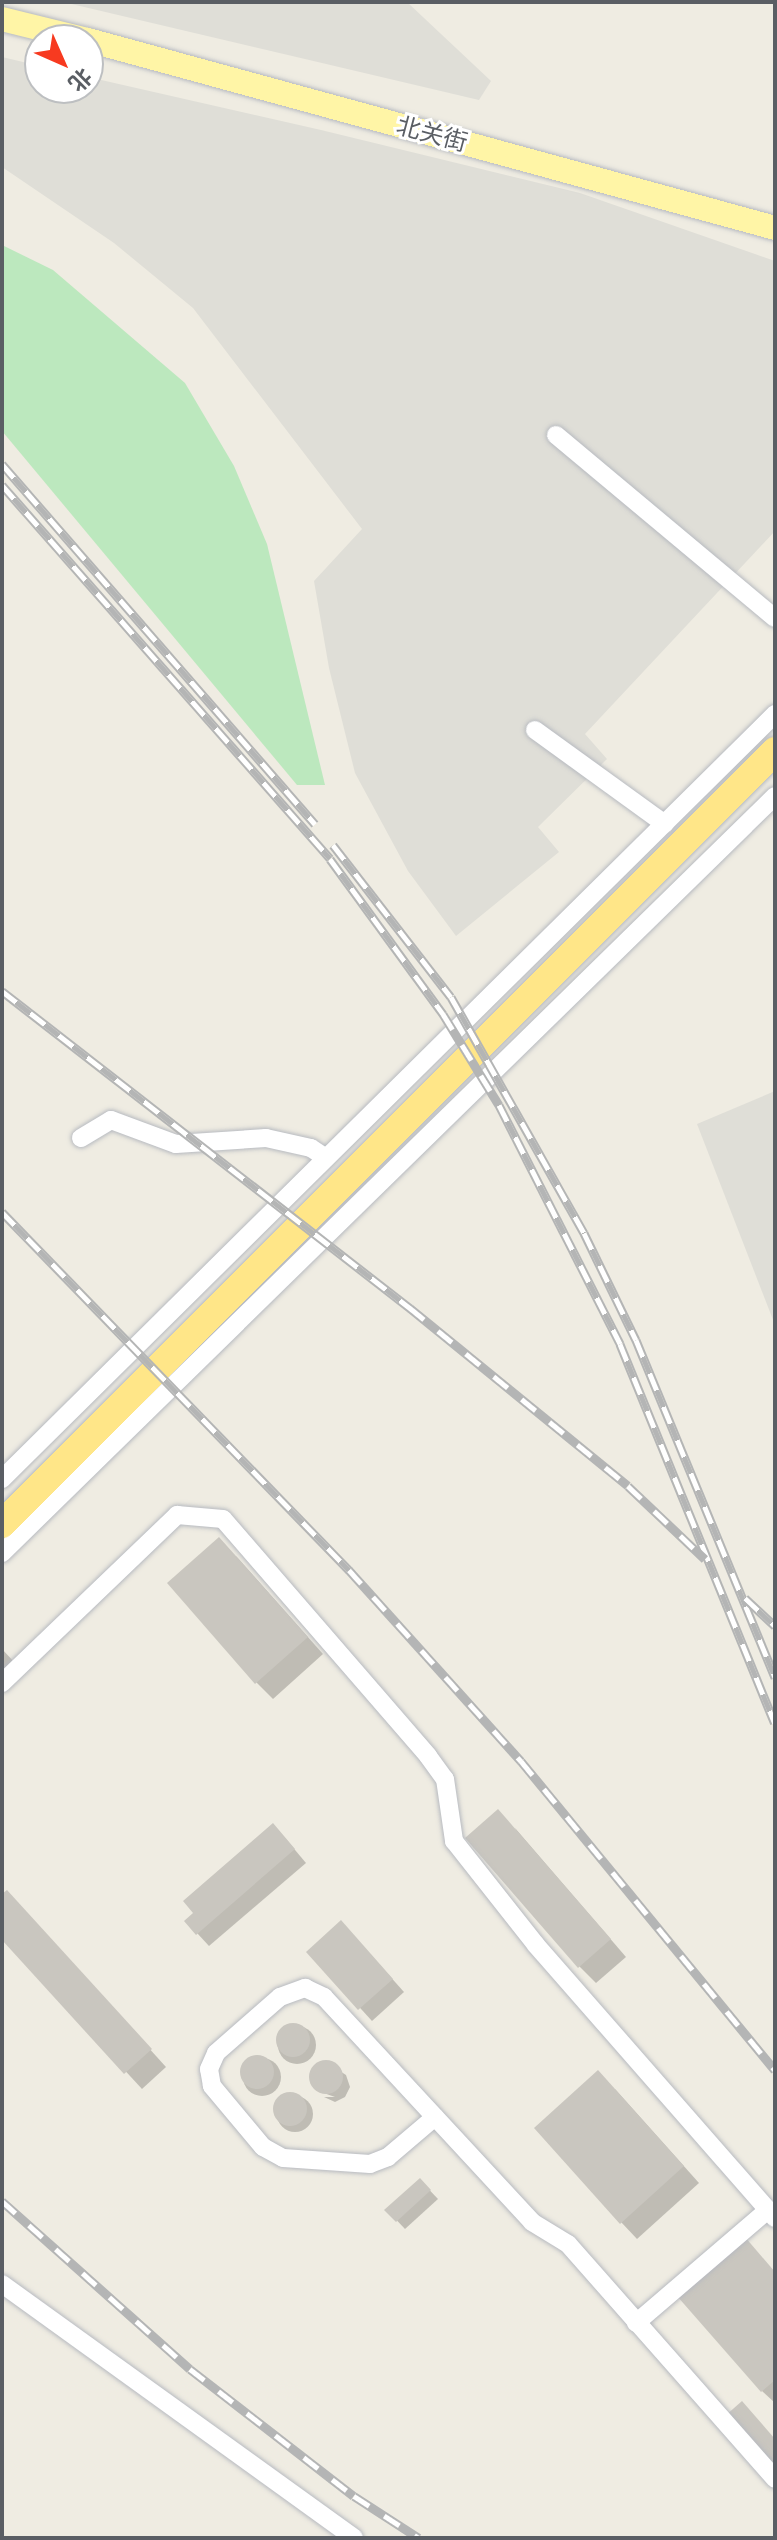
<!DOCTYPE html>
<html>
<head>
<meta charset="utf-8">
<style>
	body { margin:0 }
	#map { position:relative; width:777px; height:2540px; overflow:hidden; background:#efece2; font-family:Poppins,"Noto Sans SC",sans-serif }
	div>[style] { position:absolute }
	.industrial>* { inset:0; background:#dfded7 }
	.green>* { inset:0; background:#bce8be }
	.shadow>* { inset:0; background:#0003 }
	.round { border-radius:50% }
	.building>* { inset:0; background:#c9c6bf }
	.roads { filter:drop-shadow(0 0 2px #b7bac0) drop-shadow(0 0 2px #b7bac0) }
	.minor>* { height:18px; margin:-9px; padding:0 9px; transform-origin:9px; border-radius:9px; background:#fff }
	.major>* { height:24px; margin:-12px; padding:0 12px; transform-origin:12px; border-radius:12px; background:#fff5a6 }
	.highway>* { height:28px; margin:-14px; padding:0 14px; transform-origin:14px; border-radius:14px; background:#ffe688 }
	.rail>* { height:9px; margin-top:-4.5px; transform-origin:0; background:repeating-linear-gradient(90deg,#fff 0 18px,#b4b5b5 0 36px); box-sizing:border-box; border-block:2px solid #b4b5b5 }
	span { translate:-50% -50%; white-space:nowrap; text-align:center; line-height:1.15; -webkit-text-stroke:6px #fff; paint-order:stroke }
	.street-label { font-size:24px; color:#5a5e64 }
	.frame { position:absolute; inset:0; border:4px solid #5a5e64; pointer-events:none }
	.north { position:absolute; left:24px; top:24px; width:80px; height:80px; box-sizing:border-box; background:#fff; border:2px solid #bdbfc1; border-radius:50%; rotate:135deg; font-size:22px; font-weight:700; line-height:32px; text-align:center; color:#5a5e64 }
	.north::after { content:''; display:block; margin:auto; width:28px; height:36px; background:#f73a20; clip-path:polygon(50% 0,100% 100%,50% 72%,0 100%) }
</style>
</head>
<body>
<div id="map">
	<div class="industrial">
		<div style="clip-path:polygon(63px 2px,407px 2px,491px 81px,479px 100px)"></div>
		<div style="clip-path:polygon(2px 57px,40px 66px,40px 88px,88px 88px,88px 77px,321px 130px,580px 193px,775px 261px,775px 531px,585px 734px,607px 759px,538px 827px,559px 852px,456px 936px,408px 871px,355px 773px,329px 668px,314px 581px,362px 529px,193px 308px,114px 243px,2px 167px)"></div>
		<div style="clip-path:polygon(775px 1091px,775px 1325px,697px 1124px)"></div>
	</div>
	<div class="green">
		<div style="clip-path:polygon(2px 245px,53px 270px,185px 383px,234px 466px,267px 544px,325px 785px,297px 785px,2px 431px)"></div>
	</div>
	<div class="shadow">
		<div style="clip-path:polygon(236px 1556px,323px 1654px,273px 1699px,256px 1682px)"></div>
		<div style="clip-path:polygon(2px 1649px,15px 1663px,7px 1671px,2px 1666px)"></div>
		<div style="clip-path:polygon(515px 1828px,626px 1957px,596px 1983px,579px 1966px)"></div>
		<div style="clip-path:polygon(285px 1838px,306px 1863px,209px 1946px,197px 1933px)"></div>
		<div style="clip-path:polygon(2px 1897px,23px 1909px,166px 2067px,142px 2089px,2px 1937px)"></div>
		<div style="clip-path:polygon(354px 1936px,404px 1992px,372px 2021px,309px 1952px)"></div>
		<div class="round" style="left:278px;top:2026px;width:38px;height:38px"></div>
		<div class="round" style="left:243px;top:2058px;width:38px;height:38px"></div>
		<div style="clip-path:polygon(326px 2062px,346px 2075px,350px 2087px,345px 2097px,335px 2102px,324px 2097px,335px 2097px,318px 2091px,310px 2077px,315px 2066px)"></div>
		<div style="clip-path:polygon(615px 2089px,699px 2183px,637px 2239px,621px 2222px)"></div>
		<div class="round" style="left:277px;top:2096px;width:36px;height:36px"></div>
		<div style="clip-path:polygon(420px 2180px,438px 2199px,405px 2229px,387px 2210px)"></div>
		<div style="clip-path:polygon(775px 2272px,775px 2403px,762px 2391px)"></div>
	</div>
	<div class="building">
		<div style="clip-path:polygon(219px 1537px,308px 1637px,255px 1684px,167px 1583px)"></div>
		<div style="clip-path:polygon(498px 1809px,611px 1939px,578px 1968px,465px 1838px)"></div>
		<div style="clip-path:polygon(273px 1823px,295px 1849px,196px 1935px,184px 1921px,193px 1913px,183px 1901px)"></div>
		<div style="clip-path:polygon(7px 1890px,152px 2049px,124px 2074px,2px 1940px,2px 1894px)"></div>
		<div style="clip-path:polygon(341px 1920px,393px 1979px,358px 2010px,306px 1952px)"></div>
		<div class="round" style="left:276px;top:2023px;width:34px;height:34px"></div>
		<div class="round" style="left:240px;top:2055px;width:34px;height:34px"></div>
		<div class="round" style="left:309px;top:2060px;width:34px;height:34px"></div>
		<div style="clip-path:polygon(598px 2070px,684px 2166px,620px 2224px,534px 2128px)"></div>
		<div class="round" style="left:273px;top:2092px;width:34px;height:34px"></div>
		<div style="clip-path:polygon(420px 2178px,431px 2190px,396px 2222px,384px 2210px)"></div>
		<div style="clip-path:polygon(745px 2237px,775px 2272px,775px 2380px,761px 2392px,677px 2296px)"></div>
		<div style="clip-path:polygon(742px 2401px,775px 2439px,775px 2473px,725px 2416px)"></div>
	</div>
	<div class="roads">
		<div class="minor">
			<div style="left:556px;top:435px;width:285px;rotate:39.9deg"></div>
			<div style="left:535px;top:730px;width:160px;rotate:35.9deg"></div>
			<div style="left:81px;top:1138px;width:35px;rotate:-31deg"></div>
			<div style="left:111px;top:1120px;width:69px;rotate:20.3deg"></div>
			<div style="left:176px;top:1144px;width:90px;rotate:-3.8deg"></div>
			<div style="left:266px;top:1138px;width:46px;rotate:12.5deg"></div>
			<div style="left:311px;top:1148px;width:18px;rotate:34deg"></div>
			<div style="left:2px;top:1479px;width:1088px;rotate:-44.7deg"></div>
			<div style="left:2px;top:1553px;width:1082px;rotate:-44.4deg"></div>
			<div style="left:2px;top:1683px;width:243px;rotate:-43.8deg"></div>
			<div style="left:177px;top:1515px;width:46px;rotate:5deg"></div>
			<div style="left:223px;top:1519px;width:313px;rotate:49.1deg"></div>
			<div style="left:428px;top:1756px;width:29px;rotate:54deg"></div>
			<div style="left:445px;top:1779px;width:63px;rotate:81.7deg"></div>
			<div style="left:454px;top:1841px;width:132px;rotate:51.7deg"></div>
			<div style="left:536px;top:1945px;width:363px;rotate:48.8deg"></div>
			<div style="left:435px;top:2117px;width:62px;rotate:139.6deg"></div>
			<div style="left:388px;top:2157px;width:19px;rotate:159deg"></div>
			<div style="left:370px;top:2164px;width:87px;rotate:-176.1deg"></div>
			<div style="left:283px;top:2158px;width:23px;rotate:-151deg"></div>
			<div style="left:263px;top:2147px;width:80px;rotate:-129.9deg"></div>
			<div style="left:212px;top:2086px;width:17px;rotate:-100deg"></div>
			<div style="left:209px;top:2069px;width:17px;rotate:-66deg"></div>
			<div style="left:216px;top:2053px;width:85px;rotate:-41.2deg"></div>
			<div style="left:280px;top:1997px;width:27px;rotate:-20deg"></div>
			<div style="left:305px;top:1988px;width:21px;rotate:25deg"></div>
			<div style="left:324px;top:1997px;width:306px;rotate:47.2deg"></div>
			<div style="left:532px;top:2222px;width:42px;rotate:31.4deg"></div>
			<div style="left:568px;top:2244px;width:313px;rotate:48.6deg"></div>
			<div style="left:2px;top:2284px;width:434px;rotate:35.8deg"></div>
			<div style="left:636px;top:2323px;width:174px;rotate:-40.6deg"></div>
		</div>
		<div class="major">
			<div style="left:2px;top:19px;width:88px;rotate:13.9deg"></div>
			<div style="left:88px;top:40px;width:712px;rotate:15.3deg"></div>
		</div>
		<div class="highway">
			<div style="left:2px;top:1524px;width:1093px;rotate:-45deg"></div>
		</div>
	</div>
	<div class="rail">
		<div style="left:2px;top:464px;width:477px;rotate:49deg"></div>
		<div style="left:2px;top:485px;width:497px;rotate:48.7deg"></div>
		<div style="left:330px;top:859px;width:192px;rotate:53.9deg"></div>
		<div style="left:443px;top:1014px;width:107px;rotate:58.4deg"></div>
		<div style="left:499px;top:1105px;width:268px;rotate:63.1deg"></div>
		<div style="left:620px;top:1344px;width:409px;rotate:67.8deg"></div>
		<div style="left:333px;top:845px;width:192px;rotate:52.2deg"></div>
		<div style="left:451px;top:997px;width:271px;rotate:60.6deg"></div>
		<div style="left:584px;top:1233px;width:119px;rotate:64.1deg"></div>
		<div style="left:636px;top:1340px;width:365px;rotate:67.6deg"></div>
		<div style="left:2px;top:991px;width:517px;rotate:37.85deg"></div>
		<div style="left:410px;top:1308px;width:281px;rotate:39.2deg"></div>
		<div style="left:628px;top:1486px;width:106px;rotate:43.5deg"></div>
		<div style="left:2px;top:1212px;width:499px;rotate:45.9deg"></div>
		<div style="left:349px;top:1570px;width:257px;rotate:48deg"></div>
		<div style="left:521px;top:1761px;width:400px;rotate:50.6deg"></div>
		<div style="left:745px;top:1598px;width:41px;rotate:43deg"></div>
		<div style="left:2px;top:2201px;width:252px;rotate:41.8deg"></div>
		<div style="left:190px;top:2369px;width:207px;rotate:37.8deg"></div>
		<div style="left:354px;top:2496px;width:77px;rotate:32.9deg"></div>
	</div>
	<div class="street-label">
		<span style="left:432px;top:134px;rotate:15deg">北关街</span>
	</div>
	<div class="frame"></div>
	<div class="north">北</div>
</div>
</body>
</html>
